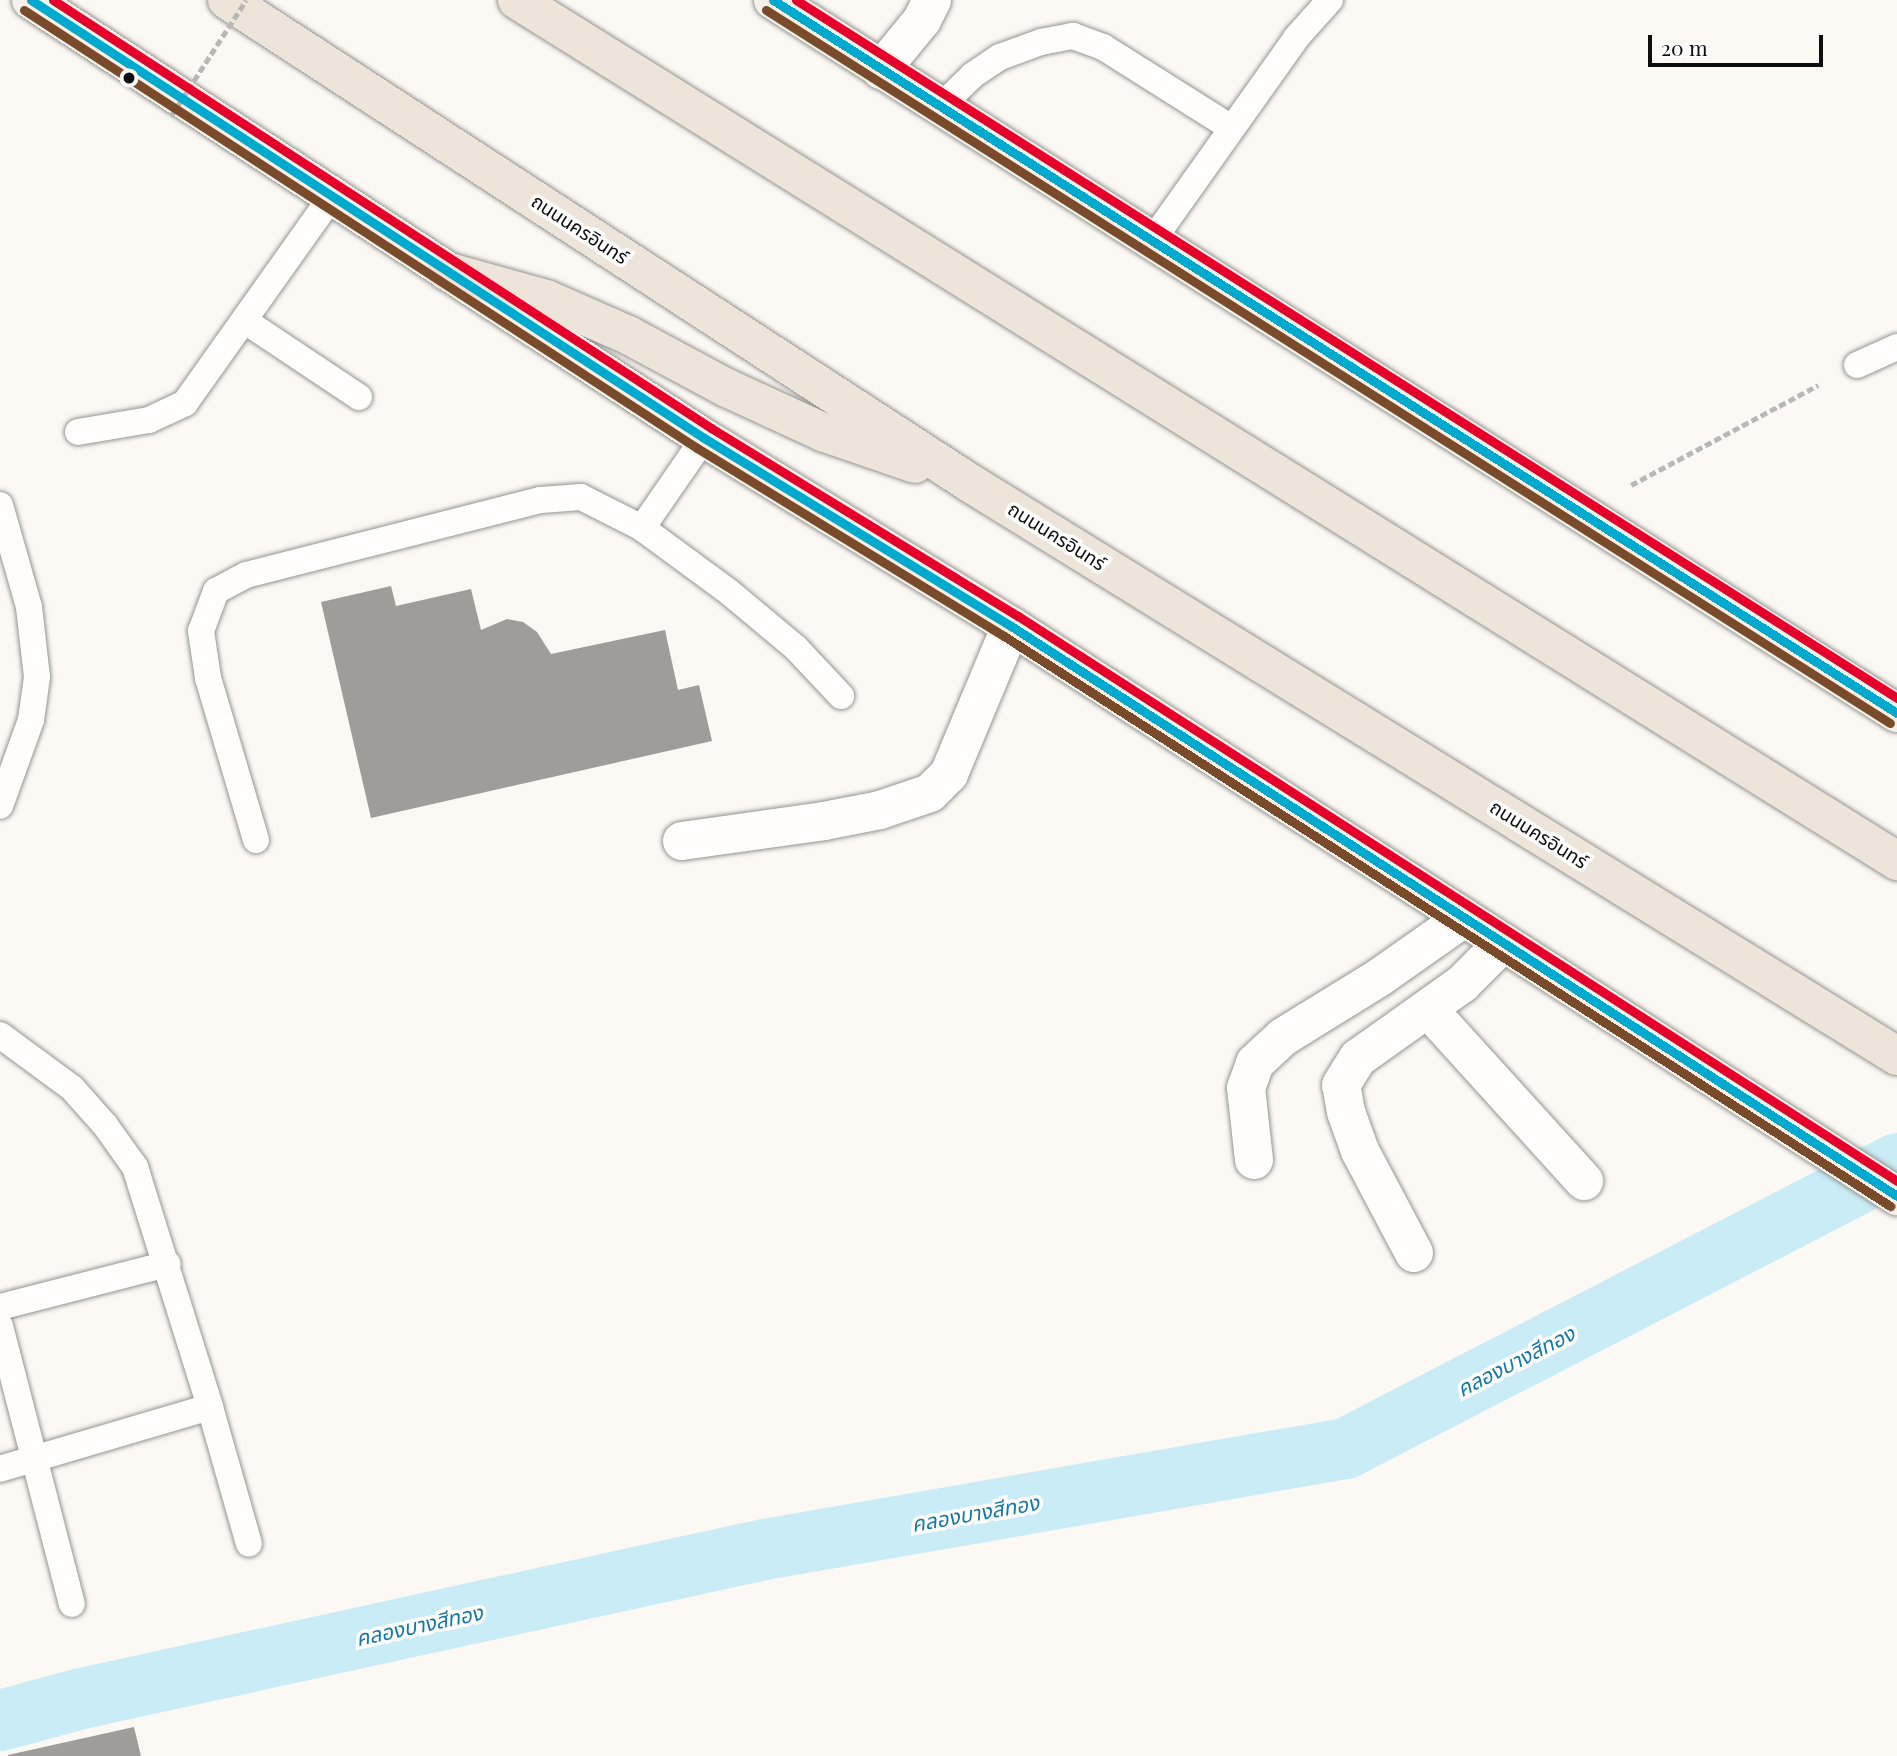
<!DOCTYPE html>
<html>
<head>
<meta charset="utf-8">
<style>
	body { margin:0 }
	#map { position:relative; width:1897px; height:1756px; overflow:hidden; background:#fcf9f4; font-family:"Playfair Display","Noto Sans Thai",serif }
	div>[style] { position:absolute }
	.canal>* { height:61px; margin:-30.5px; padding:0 30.5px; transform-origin:30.5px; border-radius:30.5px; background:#c9ecf7 }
	.building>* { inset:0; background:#9f9c99 }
	.path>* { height:4.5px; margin-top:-2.25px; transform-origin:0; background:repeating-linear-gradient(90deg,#b8b8b7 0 7px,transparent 0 10.5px) }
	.roads { filter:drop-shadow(0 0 2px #959492) drop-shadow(0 0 2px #959492) }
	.service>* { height:26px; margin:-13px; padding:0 13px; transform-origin:13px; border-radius:13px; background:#fffefd }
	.minor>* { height:38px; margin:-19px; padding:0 19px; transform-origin:19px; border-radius:19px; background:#fffefd }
	.secondary>* { height:38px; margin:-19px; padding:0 19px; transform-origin:19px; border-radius:19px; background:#f5f2ea }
	.primary>* { height:38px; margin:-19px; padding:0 19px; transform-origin:19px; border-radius:19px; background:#ede5d9 }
	.path-bridge>* { height:4.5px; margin-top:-2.25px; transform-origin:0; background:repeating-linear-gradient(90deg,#b8b8b7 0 7px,transparent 0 10.5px) }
	.bus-1>* { height:9px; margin:-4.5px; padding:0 4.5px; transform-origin:4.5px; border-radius:4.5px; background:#00a9ce }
	.bus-2>* { height:9px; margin:-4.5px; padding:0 4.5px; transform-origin:4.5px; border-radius:4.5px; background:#7a4b2a }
	.bus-3>* { height:9px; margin:-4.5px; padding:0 4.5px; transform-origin:4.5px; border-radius:4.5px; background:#e4002b }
	.dots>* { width:19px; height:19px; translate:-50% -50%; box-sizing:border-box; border:4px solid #fff; border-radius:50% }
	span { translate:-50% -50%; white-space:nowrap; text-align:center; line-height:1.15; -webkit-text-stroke:7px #fff; paint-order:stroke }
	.street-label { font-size:19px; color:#0e0e0e }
	.water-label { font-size:21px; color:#1278a6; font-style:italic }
	.scale { position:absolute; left:1648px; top:35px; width:175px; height:32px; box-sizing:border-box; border:4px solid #0e0e0e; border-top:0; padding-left:9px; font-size:21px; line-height:24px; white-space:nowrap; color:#0e0e0e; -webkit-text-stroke:5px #fff; paint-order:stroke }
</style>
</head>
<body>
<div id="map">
	<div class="canal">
		<div style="left:0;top:1720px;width:84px;rotate:-15.2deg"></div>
		<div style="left:81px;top:1698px;width:699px;rotate:-12.31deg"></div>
		<div style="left:764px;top:1549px;width:590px;rotate:-9.86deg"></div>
		<div style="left:1345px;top:1448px;width:621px;rotate:-27.31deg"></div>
	</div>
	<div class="building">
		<div style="clip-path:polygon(391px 586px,396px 606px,471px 589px,481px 630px,507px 619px,523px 622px,537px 632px,551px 654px,665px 630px,678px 690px,699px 685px,712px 741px,371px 818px,321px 602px)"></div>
		<div style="clip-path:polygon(134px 1727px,141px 1756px,8px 1756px,8px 1755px)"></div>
	</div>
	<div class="path">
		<div style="left:1631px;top:485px;width:212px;rotate:-28.1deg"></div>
	</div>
	<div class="roads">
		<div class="service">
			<div style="left:940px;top:107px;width:46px;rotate:-44.1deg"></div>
			<div style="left:973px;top:75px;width:32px;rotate:-34deg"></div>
			<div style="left:1000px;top:57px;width:44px;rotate:-20.1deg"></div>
			<div style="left:1041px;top:42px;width:33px;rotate:-11deg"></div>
			<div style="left:1073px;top:36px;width:32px;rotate:20deg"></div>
			<div style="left:1103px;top:47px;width:150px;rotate:32.2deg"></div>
			<div style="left:1152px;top:241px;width:249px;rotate:-54.6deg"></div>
			<div style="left:1296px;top:38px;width:51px;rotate:-48.2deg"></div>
			<div style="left:245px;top:321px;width:137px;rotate:33.7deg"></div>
			<div style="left:1857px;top:365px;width:44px;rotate:-24.2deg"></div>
			<div style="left:78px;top:432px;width:72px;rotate:-9.6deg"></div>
			<div style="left:149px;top:420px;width:40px;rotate:-25deg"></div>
			<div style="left:185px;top:403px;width:254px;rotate:-54.6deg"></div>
			<div style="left:0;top:505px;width:106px;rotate:74.1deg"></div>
			<div style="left:29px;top:607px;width:70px;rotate:83.5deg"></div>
			<div style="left:37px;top:677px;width:43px;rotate:97.9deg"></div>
			<div style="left:31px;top:720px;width:91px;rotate:109.8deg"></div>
			<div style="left:642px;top:528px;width:109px;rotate:-55.4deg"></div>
			<div style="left:256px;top:840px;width:169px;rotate:-106.5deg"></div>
			<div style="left:208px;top:678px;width:48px;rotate:-98.5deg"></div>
			<div style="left:201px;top:631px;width:43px;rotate:-69.4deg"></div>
			<div style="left:216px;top:591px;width:34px;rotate:-28deg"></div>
			<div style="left:246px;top:575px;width:304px;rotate:-14.3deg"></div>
			<div style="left:541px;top:500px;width:40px;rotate:-4.3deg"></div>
			<div style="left:581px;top:497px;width:68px;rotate:26.9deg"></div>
			<div style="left:642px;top:528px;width:108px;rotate:36.3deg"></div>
			<div style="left:729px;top:592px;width:87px;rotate:39.9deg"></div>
			<div style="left:796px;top:648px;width:66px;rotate:46.8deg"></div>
			<div style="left:0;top:1035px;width:89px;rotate:36.4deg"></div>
			<div style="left:72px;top:1088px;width:50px;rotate:48.3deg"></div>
			<div style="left:105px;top:1125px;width:52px;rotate:54.5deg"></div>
			<div style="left:135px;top:1167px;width:251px;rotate:72.6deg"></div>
			<div style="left:210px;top:1407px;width:219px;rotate:163.6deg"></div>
			<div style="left:0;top:1307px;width:173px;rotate:-14.4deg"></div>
			<div style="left:0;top:1326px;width:287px;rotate:75.5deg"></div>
			<div style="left:210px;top:1407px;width:142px;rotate:74.1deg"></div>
		</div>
		<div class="minor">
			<div style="left:881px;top:70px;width:65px;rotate:-50.6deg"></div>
			<div style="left:922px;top:20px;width:22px;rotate:-63deg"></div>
			<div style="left:682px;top:841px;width:143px;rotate:-8deg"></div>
			<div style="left:824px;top:821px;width:57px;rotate:-11.1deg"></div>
			<div style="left:880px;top:810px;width:53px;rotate:-18.8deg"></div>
			<div style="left:930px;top:793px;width:27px;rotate:-45deg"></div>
			<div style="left:949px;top:774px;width:160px;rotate:-67.3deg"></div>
			<div style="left:1429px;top:1010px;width:231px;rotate:47.8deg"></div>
			<div style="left:1254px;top:1160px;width:72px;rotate:-96.3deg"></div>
			<div style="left:1246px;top:1088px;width:27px;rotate:-70deg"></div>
			<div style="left:1255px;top:1063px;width:38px;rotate:-43deg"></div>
			<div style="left:1283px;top:1037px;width:114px;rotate:-31.7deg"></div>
			<div style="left:1380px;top:977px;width:103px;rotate:-35.1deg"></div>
			<div style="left:1414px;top:1253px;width:115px;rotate:-117.9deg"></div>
			<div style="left:1360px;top:1151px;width:41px;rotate:-109.7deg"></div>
			<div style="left:1346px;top:1112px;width:27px;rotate:-100deg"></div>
			<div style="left:1341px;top:1085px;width:32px;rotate:-58deg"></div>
			<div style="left:1358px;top:1058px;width:128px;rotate:-35.4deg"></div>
			<div style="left:1462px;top:984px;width:58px;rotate:-45deg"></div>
		</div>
		<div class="secondary">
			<div style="left:31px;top:0;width:803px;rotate:33.06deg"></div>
			<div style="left:704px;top:438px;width:360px;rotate:31.5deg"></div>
			<div style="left:1011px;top:626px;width:1054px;rotate:32.75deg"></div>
			<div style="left:773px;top:0;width:1331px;rotate:32.39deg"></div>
		</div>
		<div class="primary">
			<div style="left:227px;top:0;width:886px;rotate:33.03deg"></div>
			<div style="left:970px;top:483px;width:1090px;rotate:31.72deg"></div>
			<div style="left:517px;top:0;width:1627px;rotate:31.96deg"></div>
			<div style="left:446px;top:271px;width:104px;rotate:15.6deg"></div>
			<div style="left:546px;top:299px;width:90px;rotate:23.7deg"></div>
			<div style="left:628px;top:335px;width:112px;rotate:28.2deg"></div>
			<div style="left:727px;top:388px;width:108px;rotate:24.7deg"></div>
			<div style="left:825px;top:433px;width:95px;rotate:19deg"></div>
		</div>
	</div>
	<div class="path-bridge">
		<div style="left:171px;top:116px;width:138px;rotate:-57.1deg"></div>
	</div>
	<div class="bus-1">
		<div style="left:31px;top:0;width:803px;rotate:33.06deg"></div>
		<div style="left:704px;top:438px;width:360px;rotate:31.5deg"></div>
		<div style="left:1011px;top:626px;width:1054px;rotate:32.75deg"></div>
		<div style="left:773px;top:0;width:1331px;rotate:32.39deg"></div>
	</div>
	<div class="bus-2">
		<div style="left:24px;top:10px;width:803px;rotate:33.06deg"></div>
		<div style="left:697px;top:448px;width:360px;rotate:31.5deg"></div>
		<div style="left:1004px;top:636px;width:1054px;rotate:32.75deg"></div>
		<div style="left:766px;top:10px;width:1331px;rotate:32.39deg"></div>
	</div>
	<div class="bus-3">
		<div style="left:53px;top:0;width:785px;rotate:33.04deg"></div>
		<div style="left:711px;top:428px;width:360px;rotate:31.5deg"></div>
		<div style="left:1018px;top:616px;width:1045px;rotate:32.73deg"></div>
		<div style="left:796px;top:0;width:1304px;rotate:32.37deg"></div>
	</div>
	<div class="dots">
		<div style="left:129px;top:78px;background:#0e0e0e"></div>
	</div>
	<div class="street-label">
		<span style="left:580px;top:229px;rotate:33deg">ถนนนครอินทร์</span>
		<span style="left:1057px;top:536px;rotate:32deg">ถนนนครอินทร์</span>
		<span style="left:1539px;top:834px;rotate:32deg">ถนนนครอินทร์</span>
	</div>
	<div class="water-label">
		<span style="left:1515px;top:1360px;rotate:-27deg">คลองบางสีทอง</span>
		<span style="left:975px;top:1512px;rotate:-10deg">คลองบางสีทอง</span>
		<span style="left:419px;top:1624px;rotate:-12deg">คลองบางสีทอง</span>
	</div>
	<div class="scale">20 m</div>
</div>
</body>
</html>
